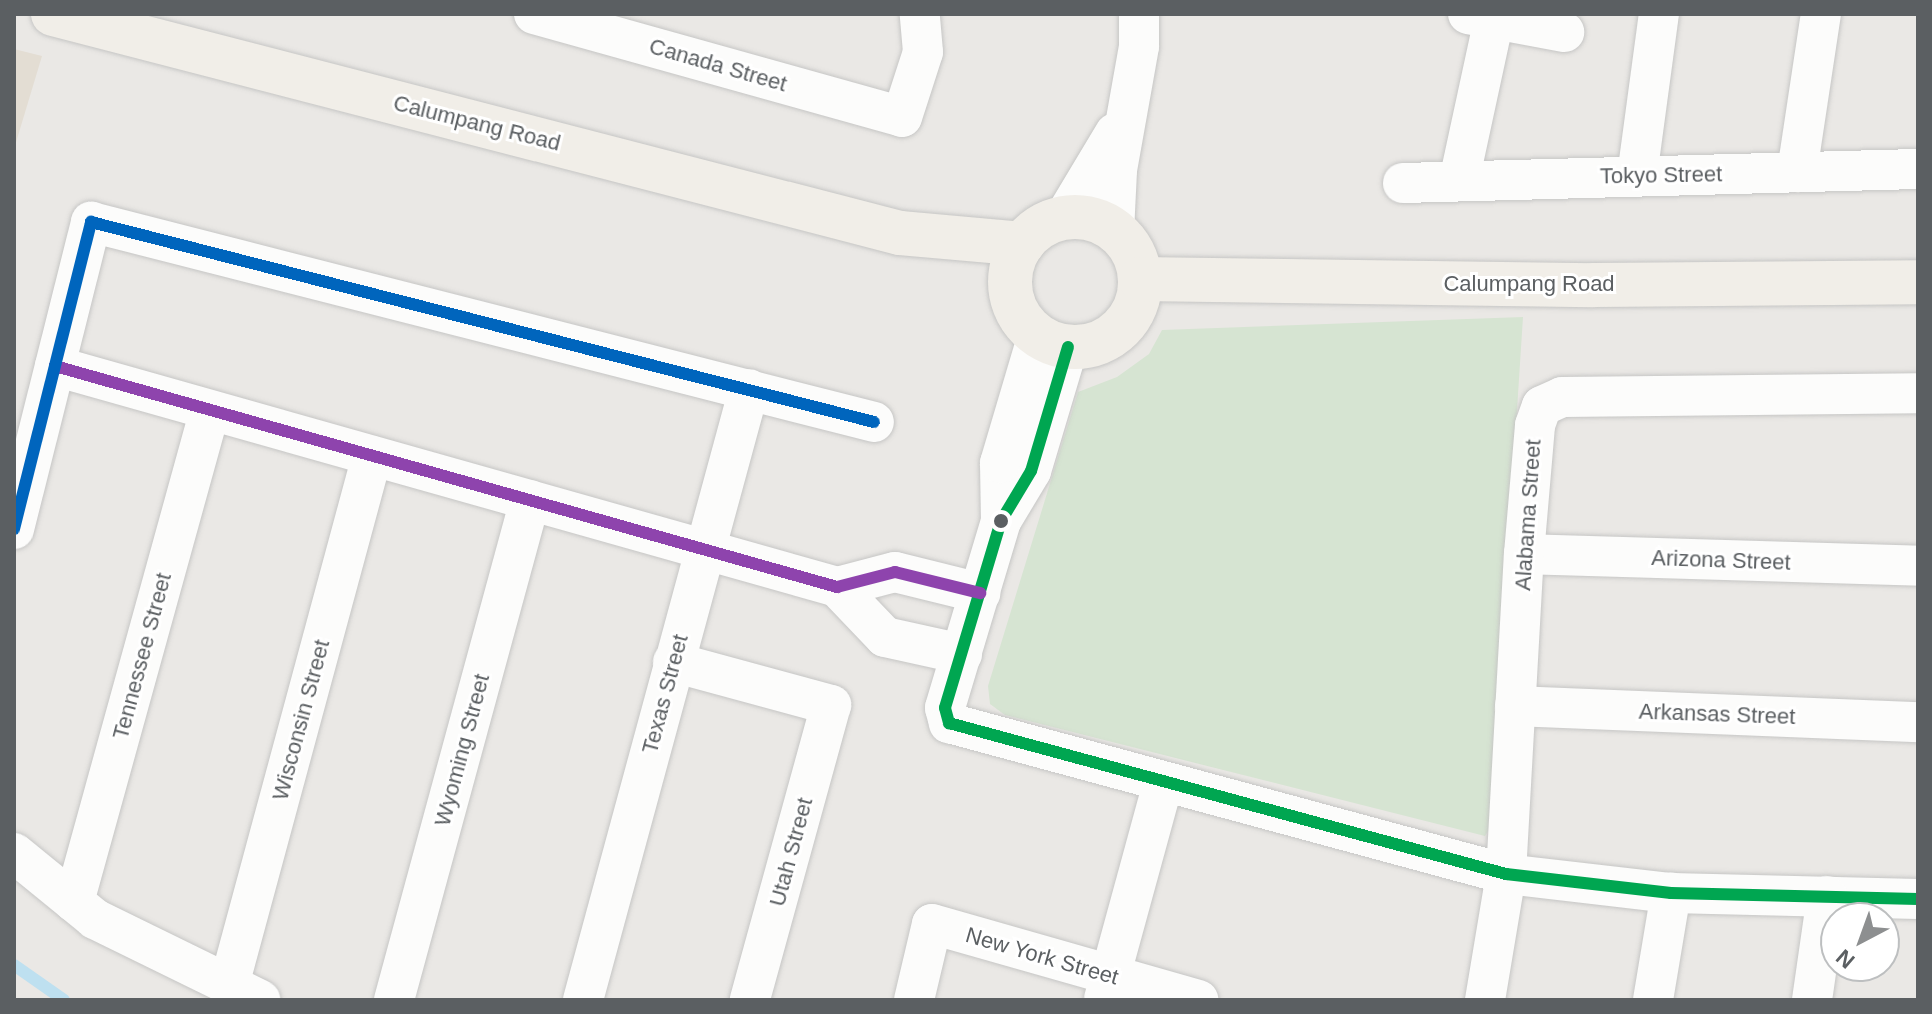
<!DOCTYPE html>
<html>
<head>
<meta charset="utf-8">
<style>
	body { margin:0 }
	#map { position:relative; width:1932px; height:1014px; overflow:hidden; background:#eae8e5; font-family:Helvetica,sans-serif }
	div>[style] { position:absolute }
	.commercial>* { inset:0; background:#e3ddd3 }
	.green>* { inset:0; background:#d6e4d2 }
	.stream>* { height:12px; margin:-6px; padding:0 6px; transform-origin:6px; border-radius:6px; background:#bee0f0 }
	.roads { filter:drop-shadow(0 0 2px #c6c6c5) drop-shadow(0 0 2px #c6c6c5) }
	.minor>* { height:40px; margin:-20px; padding:0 20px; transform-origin:20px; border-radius:20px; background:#fcfcfb }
	.major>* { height:44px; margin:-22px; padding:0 22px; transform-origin:22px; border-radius:22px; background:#f1eee8 }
	.major>.ring { margin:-22px; padding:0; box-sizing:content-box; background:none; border:44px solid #f1eee8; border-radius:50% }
	.bus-1>* { height:12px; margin:-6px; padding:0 6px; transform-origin:6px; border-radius:6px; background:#00a651 }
	.bus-2>* { height:12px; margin:-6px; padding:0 6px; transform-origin:6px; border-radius:6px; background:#8e44ad }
	.bus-3>* { height:12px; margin:-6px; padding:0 6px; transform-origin:6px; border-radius:6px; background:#0065bd }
	.dots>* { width:22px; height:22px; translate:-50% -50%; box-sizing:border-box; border:4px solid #fff; border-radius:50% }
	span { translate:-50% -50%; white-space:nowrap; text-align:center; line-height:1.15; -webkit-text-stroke:6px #fff; paint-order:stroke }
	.street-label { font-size:22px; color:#5b5f62 }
	.frame { position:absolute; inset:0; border:16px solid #5b5f62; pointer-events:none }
	.north { position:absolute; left:1820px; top:902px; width:80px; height:80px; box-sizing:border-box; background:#fff; border:2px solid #bdbfc0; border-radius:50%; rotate:221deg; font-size:22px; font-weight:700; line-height:32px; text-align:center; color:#5b5f62 }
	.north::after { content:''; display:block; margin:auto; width:28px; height:36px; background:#8d8f90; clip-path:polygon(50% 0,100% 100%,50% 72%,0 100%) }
</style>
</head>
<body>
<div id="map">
	<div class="commercial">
		<div style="clip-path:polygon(14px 49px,42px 56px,14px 149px)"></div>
	</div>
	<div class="green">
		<div style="clip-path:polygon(1523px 317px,1490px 828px,1485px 836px,1005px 715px,990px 704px,988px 686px,1078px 392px,1117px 377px,1149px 354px,1162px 330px)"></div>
	</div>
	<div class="stream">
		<div style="left:14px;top:965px;width:61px;rotate:35deg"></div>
	</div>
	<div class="roads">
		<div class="minor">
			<div style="left:534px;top:14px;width:382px;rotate:15.6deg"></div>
			<div style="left:902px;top:117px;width:68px;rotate:-72.1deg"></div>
			<div style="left:923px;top:52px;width:38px;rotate:-95deg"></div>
			<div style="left:1468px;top:14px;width:98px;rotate:10.6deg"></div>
			<div style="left:1797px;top:172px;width:160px;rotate:-81.4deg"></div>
			<div style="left:1637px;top:176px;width:163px;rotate:-82.3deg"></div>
			<div style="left:1459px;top:181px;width:166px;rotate:-77.8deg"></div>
			<div style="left:1403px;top:183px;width:515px;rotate:-1.56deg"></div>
			<div style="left:1064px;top:218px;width:99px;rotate:-59deg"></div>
			<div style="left:1114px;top:232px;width:62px;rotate:-87.2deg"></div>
			<div style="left:1117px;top:170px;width:126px;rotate:-79.9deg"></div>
			<div style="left:1139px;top:46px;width:32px;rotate:-90deg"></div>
			<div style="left:1068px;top:347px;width:129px;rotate:106.6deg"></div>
			<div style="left:1031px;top:471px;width:58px;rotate:121deg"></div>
			<div style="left:1001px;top:521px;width:195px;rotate:106.7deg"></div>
			<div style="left:945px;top:708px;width:16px;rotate:75deg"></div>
			<div style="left:949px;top:723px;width:577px;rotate:15.17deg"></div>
			<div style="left:1506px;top:874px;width:166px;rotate:6.6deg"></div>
			<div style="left:1671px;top:893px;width:247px;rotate:1.4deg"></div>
			<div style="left:55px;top:366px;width:813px;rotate:15.78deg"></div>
			<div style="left:837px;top:587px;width:60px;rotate:-14.5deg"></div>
			<div style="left:895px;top:572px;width:88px;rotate:13.9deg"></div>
			<div style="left:1001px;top:521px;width:58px;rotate:-91deg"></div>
			<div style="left:1000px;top:463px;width:134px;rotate:-73.5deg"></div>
			<div style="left:14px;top:529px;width:317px;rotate:-75.9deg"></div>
			<div style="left:91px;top:222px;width:808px;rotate:14.33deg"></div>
			<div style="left:1524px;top:554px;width:394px;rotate:1.7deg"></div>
			<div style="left:837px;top:587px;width:69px;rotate:46.2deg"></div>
			<div style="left:885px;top:637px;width:79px;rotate:12.4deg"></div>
			<div style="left:673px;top:662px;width:164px;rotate:15.2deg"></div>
			<div style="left:831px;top:705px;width:306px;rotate:105.4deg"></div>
			<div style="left:1515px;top:706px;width:403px;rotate:2.3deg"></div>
			<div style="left:14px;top:853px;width:104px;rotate:39.2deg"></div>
			<div style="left:95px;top:919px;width:184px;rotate:26.1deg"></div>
			<div style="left:74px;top:902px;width:510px;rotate:-74.55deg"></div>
			<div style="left:229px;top:985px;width:548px;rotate:-74.87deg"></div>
			<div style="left:1104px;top:999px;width:224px;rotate:-74.7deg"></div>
			<div style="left:394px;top:1000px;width:518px;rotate:-74.78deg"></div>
			<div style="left:583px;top:1000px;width:633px;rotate:-74.8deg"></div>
			<div style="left:914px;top:1000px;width:78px;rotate:-76.7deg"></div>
			<div style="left:932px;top:924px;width:277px;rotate:15.9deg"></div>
			<div style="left:1485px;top:1000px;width:128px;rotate:-80.5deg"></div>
			<div style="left:1506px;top:874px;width:321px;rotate:-86.8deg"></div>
			<div style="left:1524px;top:554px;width:129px;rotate:-85.1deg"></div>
			<div style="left:1535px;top:425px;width:20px;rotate:-70deg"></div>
			<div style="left:1542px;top:406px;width:22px;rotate:-24deg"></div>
			<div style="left:1562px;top:397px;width:356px;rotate:-0.6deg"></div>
			<div style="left:1653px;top:1000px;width:109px;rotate:-80.5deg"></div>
			<div style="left:1812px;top:1000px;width:105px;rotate:-81.8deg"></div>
		</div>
		<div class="major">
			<div style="left:53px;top:14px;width:875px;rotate:14.5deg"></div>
			<div style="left:900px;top:233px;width:123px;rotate:5.1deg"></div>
			<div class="ring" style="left:1010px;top:217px;width:86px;height:86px"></div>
			<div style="left:1140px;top:279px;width:453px;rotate:0.8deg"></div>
			<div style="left:1593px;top:285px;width:325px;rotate:-0.5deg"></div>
		</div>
	</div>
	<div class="bus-1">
		<div style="left:1068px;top:347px;width:129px;rotate:106.6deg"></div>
		<div style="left:1031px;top:471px;width:58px;rotate:121deg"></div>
		<div style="left:1001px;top:521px;width:195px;rotate:106.7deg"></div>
		<div style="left:945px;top:708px;width:16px;rotate:75deg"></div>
		<div style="left:949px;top:723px;width:577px;rotate:15.17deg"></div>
		<div style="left:1506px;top:874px;width:166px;rotate:6.6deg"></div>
		<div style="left:1671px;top:893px;width:247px;rotate:1.4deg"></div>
	</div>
	<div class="bus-2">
		<div style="left:55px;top:366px;width:813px;rotate:15.78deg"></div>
		<div style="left:837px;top:587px;width:60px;rotate:-14.5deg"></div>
		<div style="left:895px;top:572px;width:88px;rotate:13.9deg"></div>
	</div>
	<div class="bus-3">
		<div style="left:14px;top:529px;width:317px;rotate:-75.9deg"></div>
		<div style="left:91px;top:222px;width:808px;rotate:14.33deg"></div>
	</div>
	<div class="dots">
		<div style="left:1001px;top:521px;background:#5b5f62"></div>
	</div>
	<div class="street-label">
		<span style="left:718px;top:65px;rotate:16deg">Canada Street</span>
		<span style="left:477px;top:123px;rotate:14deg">Calumpang Road</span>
		<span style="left:1661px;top:175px;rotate:-1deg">Tokyo Street</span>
		<span style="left:1529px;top:284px">Calumpang Road</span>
		<span style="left:1528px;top:515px;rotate:-86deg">Alabama Street</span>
		<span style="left:1721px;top:560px;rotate:2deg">Arizona Street</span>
		<span style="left:142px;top:656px;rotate:-75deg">Tennessee Street</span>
		<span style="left:665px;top:694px;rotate:-75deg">Texas Street</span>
		<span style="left:1717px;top:714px;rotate:2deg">Arkansas Street</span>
		<span style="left:301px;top:720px;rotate:-75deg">Wisconsin Street</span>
		<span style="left:462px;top:750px;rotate:-75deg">Wyoming Street</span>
		<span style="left:791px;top:852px;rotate:-75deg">Utah Street</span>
		<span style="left:1042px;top:956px;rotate:16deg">New York Street</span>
	</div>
	<div class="frame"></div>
	<div class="north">N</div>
</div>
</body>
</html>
